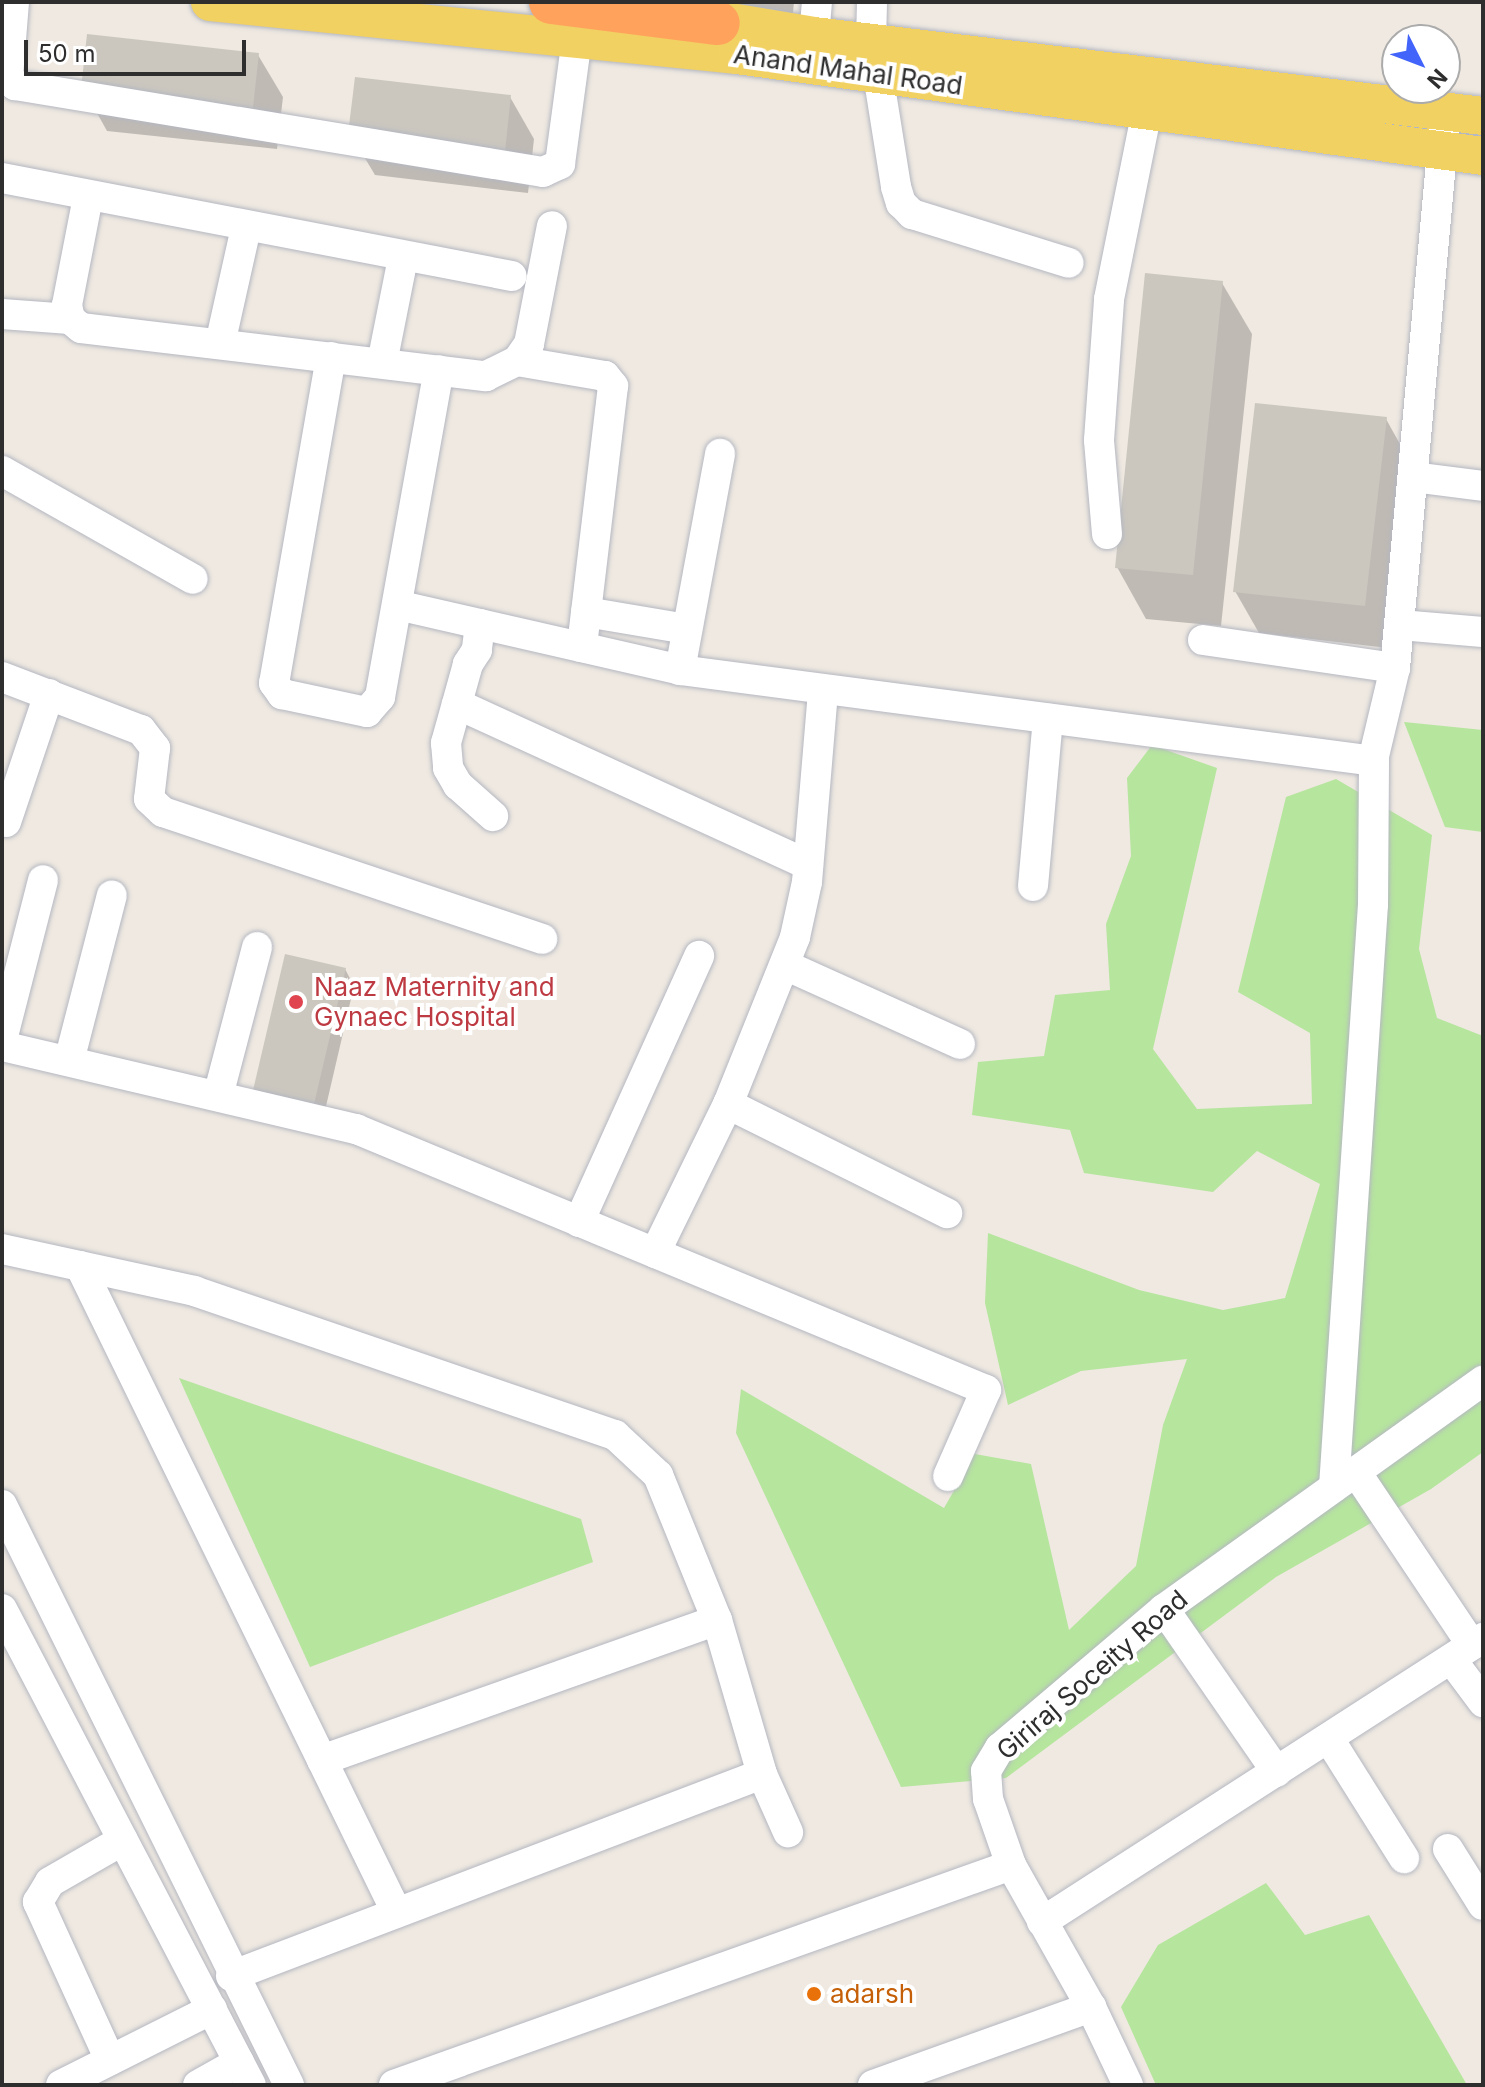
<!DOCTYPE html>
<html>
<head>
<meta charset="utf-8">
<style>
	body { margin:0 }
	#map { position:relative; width:1485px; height:2087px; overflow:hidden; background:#efe9e1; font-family:Inter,sans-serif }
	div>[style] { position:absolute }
	.green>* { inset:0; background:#b6e59e }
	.shadow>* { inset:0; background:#0003 }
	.building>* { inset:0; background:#cbc7bf }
	.roads { filter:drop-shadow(0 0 2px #b4b7c1) drop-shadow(0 0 2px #b4b7c1) }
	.minor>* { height:30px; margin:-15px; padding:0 15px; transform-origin:15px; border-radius:15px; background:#fff }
	.major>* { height:38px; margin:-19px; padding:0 19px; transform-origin:19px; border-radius:19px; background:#f2d163 }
	.highway>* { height:44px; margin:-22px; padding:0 22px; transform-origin:22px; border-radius:22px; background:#ffa35c }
	.dots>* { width:22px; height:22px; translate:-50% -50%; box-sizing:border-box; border:4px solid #fff; border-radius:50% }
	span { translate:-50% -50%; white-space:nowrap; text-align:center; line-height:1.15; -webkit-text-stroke:8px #fff; paint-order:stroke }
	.street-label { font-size:26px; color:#2e2e2e }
	.health-label { font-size:26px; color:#be3a42 }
	.left { translate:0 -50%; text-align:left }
	.food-label { font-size:26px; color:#c56008 }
	.frame { position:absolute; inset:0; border:4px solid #2e2e2e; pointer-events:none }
	.north { position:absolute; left:1381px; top:24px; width:80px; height:80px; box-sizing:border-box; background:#fff; border:2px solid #ababab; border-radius:50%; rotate:132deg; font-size:22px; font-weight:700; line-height:32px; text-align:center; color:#2e2e2e }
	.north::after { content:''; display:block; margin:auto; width:28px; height:36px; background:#4264fb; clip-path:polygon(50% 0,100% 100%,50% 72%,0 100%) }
	.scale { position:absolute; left:24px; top:40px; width:222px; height:36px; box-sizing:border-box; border:4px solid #2e2e2e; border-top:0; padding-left:10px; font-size:24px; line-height:28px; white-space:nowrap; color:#2e2e2e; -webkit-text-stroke:6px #fff; paint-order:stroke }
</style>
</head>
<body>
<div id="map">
	<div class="green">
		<div style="clip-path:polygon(1404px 722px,1483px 730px,1483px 832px,1445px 827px)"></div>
		<div style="clip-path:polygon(1152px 745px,1217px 768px,1153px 1049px,1197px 1109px,1312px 1104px,1310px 1033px,1238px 992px,1286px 797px,1336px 779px,1432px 835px,1419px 949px,1437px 1018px,1483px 1036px,1483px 1452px,1431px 1489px,1276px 1577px,1006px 1778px,901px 1787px,736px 1433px,741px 1389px,944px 1508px,975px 1454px,1031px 1464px,1069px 1630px,1136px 1566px,1163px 1425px,1187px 1359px,1081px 1371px,1008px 1405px,985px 1303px,988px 1233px,1139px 1290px,1223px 1310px,1285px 1298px,1320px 1184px,1257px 1151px,1213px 1192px,1084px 1173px,1070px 1130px,972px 1115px,978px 1062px,1044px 1056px,1055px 995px,1110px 990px,1106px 924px,1131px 856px,1127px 778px)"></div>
		<div style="clip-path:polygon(179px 1378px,581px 1519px,593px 1562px,310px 1667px)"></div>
		<div style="clip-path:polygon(1266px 1883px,1305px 1935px,1369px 1915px,1467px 2085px,1156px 2085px,1121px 2007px,1158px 1945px)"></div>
	</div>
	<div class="shadow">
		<div style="clip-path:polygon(614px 2px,794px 2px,791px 33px)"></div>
		<div style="clip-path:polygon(258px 55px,283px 97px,277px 149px,107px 131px,83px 88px)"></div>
		<div style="clip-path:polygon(510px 97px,534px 139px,528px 193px,375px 175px,350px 133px)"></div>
		<div style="clip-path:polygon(1222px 283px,1252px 334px,1221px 626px,1146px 619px,1117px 567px)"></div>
		<div style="clip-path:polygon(1386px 419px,1410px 462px,1388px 648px,1259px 633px,1235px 591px)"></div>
		<div style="clip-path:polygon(345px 969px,354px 986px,320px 1132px,262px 1118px)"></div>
	</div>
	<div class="building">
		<div style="clip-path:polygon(87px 34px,259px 53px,253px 108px,81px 89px)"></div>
		<div style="clip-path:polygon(355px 77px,511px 95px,505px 152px,348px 134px)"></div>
		<div style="clip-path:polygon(1145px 273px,1223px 281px,1193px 575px,1115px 568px)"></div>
		<div style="clip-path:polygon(1255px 403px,1387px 417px,1365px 606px,1233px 592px)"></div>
		<div style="clip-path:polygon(285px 954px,346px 968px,311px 1117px,250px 1103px)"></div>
	</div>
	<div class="roads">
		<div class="minor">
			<div style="left:14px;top:2px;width:75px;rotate:94.6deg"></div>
			<div style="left:8px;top:77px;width:11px;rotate:49deg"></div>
			<div style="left:15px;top:85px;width:535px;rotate:9.36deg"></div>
			<div style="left:543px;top:172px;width:19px;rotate:-25deg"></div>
			<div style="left:560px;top:164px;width:127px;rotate:-82.3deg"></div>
			<div style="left:814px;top:36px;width:34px;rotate:-85deg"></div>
			<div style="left:871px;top:43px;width:41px;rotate:-88.6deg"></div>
			<div style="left:878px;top:74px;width:114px;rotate:80.9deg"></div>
			<div style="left:896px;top:187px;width:17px;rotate:73deg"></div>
			<div style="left:901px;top:203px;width:16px;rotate:45deg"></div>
			<div style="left:912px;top:214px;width:164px;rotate:17.3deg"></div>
			<div style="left:2px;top:178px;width:519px;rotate:10.88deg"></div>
			<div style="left:88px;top:197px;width:110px;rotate:101deg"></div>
			<div style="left:67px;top:305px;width:14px;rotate:78deg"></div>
			<div style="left:70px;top:319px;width:14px;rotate:39deg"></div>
			<div style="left:81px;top:328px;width:408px;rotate:6.8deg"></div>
			<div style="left:486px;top:376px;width:34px;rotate:-26deg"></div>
			<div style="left:517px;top:361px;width:21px;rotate:-55deg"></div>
			<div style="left:529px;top:344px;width:120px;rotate:-79deg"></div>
			<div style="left:2px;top:314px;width:68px;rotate:4.2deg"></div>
			<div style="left:220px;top:344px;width:119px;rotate:-77.4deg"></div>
			<div style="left:331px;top:357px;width:331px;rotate:99.9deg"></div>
			<div style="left:274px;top:683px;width:14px;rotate:54deg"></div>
			<div style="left:282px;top:694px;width:87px;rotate:12deg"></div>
			<div style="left:367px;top:712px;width:20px;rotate:-49deg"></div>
			<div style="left:380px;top:697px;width:332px;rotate:-79.8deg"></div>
			<div style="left:517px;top:361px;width:89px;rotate:9.7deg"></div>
			<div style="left:605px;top:376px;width:13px;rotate:51deg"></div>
			<div style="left:613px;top:386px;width:263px;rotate:96.8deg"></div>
			<div style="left:382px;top:363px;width:107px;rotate:-78.7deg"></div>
			<div style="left:2px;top:471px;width:219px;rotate:29.5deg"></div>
			<div style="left:1413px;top:477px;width:71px;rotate:7.3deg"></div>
			<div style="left:1107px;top:534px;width:94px;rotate:-94.9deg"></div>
			<div style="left:1099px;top:440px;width:141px;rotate:-85.9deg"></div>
			<div style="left:1109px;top:299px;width:192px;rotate:-78.6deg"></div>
			<div style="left:397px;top:605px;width:290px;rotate:12.9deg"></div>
			<div style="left:680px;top:670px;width:692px;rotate:7.47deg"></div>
			<div style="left:1366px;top:760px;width:9px;rotate:-27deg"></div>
			<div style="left:586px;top:612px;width:102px;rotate:9.6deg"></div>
			<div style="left:480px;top:624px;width:26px;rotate:97deg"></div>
			<div style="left:477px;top:650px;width:17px;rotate:123deg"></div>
			<div style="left:468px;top:664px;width:82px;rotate:105.6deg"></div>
			<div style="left:446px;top:743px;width:25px;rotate:85deg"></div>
			<div style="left:448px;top:768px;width:20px;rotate:60deg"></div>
			<div style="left:458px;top:785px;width:47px;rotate:41.5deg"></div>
			<div style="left:1400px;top:625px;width:83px;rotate:4.8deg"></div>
			<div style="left:1203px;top:640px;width:194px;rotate:8.3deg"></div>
			<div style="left:680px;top:670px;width:220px;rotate:-79.5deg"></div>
			<div style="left:2px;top:677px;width:149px;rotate:20.9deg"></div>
			<div style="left:141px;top:730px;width:23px;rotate:52deg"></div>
			<div style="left:155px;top:748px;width:51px;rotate:96.7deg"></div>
			<div style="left:149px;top:799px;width:19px;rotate:43deg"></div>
			<div style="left:163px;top:812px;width:400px;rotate:18.5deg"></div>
			<div style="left:457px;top:704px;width:386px;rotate:24.6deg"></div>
			<div style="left:6px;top:822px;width:135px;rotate:-71.4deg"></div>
			<div style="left:1033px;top:886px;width:168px;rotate:-84.9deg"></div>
			<div style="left:785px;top:965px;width:192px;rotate:24.3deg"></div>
			<div style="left:2px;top:1040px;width:165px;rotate:-75.6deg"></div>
			<div style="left:2px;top:1046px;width:364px;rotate:13.2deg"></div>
			<div style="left:356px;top:1129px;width:682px;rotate:22.5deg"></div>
			<div style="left:986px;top:1390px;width:94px;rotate:113.8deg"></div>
			<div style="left:69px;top:1061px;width:171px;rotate:-75.5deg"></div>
			<div style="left:218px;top:1096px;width:154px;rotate:-75.3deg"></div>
			<div style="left:728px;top:1104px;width:245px;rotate:26.5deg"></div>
			<div style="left:579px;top:1222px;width:292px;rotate:-65.7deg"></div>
			<div style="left:2px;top:1249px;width:197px;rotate:12.3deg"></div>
			<div style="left:194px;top:1291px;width:445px;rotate:18.9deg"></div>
			<div style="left:615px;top:1435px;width:59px;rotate:42.9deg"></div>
			<div style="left:658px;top:1475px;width:157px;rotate:67.9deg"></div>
			<div style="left:717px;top:1620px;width:160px;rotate:73.7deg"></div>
			<div style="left:762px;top:1774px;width:64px;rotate:65.9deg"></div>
			<div style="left:655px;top:1253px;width:166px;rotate:-63.9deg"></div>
			<div style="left:728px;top:1104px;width:180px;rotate:-68.1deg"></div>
			<div style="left:795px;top:937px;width:56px;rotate:-77.7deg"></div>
			<div style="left:807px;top:882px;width:193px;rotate:-85.2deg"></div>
			<div style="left:80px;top:1266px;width:720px;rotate:63.9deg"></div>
			<div style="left:1356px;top:1472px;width:208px;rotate:56.2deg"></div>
			<div style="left:1334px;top:1487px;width:583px;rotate:-86.17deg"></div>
			<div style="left:1373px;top:905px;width:149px;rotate:-89.6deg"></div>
			<div style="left:1374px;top:756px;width:90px;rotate:-76.6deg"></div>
			<div style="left:1395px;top:668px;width:540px;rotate:-84.8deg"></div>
			<div style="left:2px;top:1505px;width:647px;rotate:63.67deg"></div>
			<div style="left:2px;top:1609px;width:537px;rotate:62.39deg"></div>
			<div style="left:1164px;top:1609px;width:198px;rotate:55.3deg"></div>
			<div style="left:1451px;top:1659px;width:54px;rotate:53.3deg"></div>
			<div style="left:1329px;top:1739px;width:141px;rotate:57.8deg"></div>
			<div style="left:322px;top:1760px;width:419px;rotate:-19.5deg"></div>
			<div style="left:1448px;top:1849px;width:66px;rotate:58deg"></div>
			<div style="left:1042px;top:1922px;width:525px;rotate:-32.78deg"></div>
			<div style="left:231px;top:1976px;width:568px;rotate:-20.83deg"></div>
			<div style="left:110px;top:2060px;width:174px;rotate:-114.5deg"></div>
			<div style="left:38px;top:1902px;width:23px;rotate:-59deg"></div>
			<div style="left:50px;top:1882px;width:84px;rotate:-29.9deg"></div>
			<div style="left:61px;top:2085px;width:169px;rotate:-26.7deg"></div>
			<div style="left:198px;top:2085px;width:47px;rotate:-29.3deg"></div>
			<div style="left:394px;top:2085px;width:655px;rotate:-19.62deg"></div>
			<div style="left:873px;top:2085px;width:232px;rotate:-19.7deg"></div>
			<div style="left:1128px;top:2085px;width:86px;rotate:-115.4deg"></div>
			<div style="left:1091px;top:2007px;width:163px;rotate:-119.4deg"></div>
			<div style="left:1011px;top:1865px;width:70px;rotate:-109.2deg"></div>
			<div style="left:988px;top:1799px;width:28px;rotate:-94deg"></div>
			<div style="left:986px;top:1771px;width:27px;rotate:-59deg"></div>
			<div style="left:1000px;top:1748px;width:215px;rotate:-40.3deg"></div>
			<div style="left:1164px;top:1609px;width:392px;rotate:-35.6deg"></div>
		</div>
		<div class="major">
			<div style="left:210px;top:2px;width:530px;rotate:5.74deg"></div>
			<div style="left:737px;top:55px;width:753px;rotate:7.71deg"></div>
			<div style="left:689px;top:15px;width:127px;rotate:9.5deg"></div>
			<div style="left:814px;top:36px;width:674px;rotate:6.82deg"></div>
		</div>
		<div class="highway">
			<div style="left:551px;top:2px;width:168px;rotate:7.2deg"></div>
		</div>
	</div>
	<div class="dots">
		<div style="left:296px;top:1002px;background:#e0444e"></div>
		<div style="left:814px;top:1994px;background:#e8710a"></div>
	</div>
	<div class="street-label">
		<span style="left:848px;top:70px;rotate:8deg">Anand Mahal Road</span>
		<span style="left:1092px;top:1675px;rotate:-41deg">Giriraj Soceity Road</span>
	</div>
	<div class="health-label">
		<span class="left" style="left:314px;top:1002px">Naaz Maternity and<br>Gynaec Hospital</span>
	</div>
	<div class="food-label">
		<span class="left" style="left:830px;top:1994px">adarsh</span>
	</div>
	<div class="frame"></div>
	<div class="north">N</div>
	<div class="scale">50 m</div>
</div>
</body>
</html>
